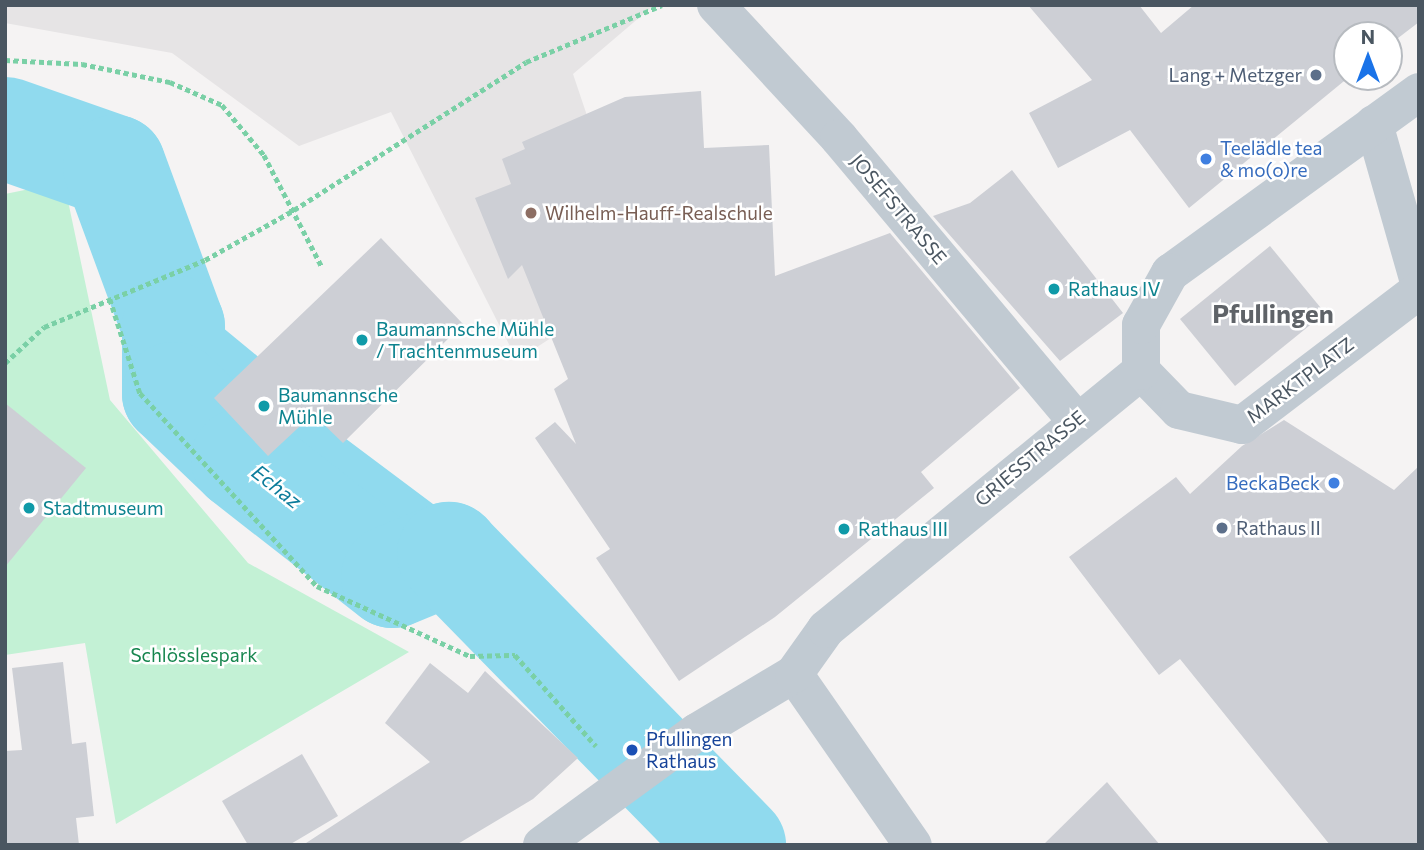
<!DOCTYPE html>
<html>
<head>
<meta charset="utf-8">
<style>
	body { margin:0 }
	#map { position:relative; width:1424px; height:850px; overflow:hidden; background:#f5f3f3; font-family:Commissioner,sans-serif }
	div>[style] { position:absolute }
	.education>* { inset:0; background:#e6e4e5 }
	.green>* { inset:0; background:#c3f1d5 }
	.stream>* { height:18px; margin:-9px; padding:0 9px; transform-origin:9px; border-radius:9px; background:#90daee }
	.canal>* { height:61px; margin:-30.5px; padding:0 30.5px; transform-origin:30.5px; border-radius:30.5px; background:#90daee }
	.river>* { height:103px; margin:-51.5px; padding:0 51.5px; transform-origin:51.5px; border-radius:51.5px; background:#90daee }
	.building>* { inset:0; background:#cdcfd5 }
	.path>* { height:4.5px; margin-top:-2.25px; transform-origin:0; background:repeating-linear-gradient(90deg,#7ad0a6 0 5px,transparent 0 8.5px) }
	.pedestrian>* { height:38px; margin:-19px; padding:0 19px; transform-origin:19px; border-radius:19px; background:#c1cad2 }
	.minor>* { height:38px; margin:-19px; padding:0 19px; transform-origin:19px; border-radius:19px; background:#c1cad2 }
	.dots>* { width:19px; height:19px; translate:-50% -50%; box-sizing:border-box; border:4px solid #fff; border-radius:50% }
	span { translate:-50% -50%; white-space:nowrap; text-align:center; line-height:1.15; -webkit-text-stroke:5px #fff; paint-order:stroke }
	.service-label { font-size:19px; color:#4e5e75 }
	.right { translate:-100% -50%; text-align:right }
	.left { translate:0 -50%; text-align:left }
	.shop-label { font-size:19px; color:#366cbe }
	.street-label { font-size:19px; color:#4a5661 }
	.education-label { font-size:19px; color:#785e54 }
	.culture-label { font-size:19px; color:#0d838f }
	.park-label { font-size:19px; color:#17864f }
	.transit-label { font-size:19px; color:#164399 }
	.water-label { font-size:21px; color:#0c7c9b; font-style:italic }
	.district-label { font-size:26px; color:#5f6368; font-weight:700 }
	.frame { position:absolute; inset:0; border:7px solid #4a5661; pointer-events:none }
	.north { position:absolute; left:1333px; top:21px; width:70px; height:70px; box-sizing:border-box; background:#fff; border:2px solid #b7bbc0; border-radius:50%; rotate:0deg; font-size:19px; font-weight:700; line-height:28px; text-align:center; color:#4a5661 }
	.north::after { content:''; display:block; margin:auto; width:24px; height:32px; background:#1a73e8; clip-path:polygon(50% 0,100% 100%,50% 72%,0 100%) }
</style>
</head>
<body>
<div id="map">
	<div class="education">
		<div style="clip-path:polygon(5px 5px,654px 5px,573px 74px,642px 279px,517px 360px,391px 112px,299px 146px,172px 53px,5px 23px)"></div>
	</div>
	<div class="green">
		<div style="clip-path:polygon(64px 182px,110px 400px,248px 563px,409px 652px,116px 824px,85px 643px,5px 655px,5px 194px)"></div>
	</div>
	<div class="stream">
		<div style="left:5px;top:167px;width:109px;rotate:-0.5deg"></div>
	</div>
	<div class="canal">
		<div style="left:173px;top:326px;width:82px;rotate:39.5deg"></div>
		<div style="left:290px;top:435px;width:197px;rotate:36.8deg"></div>
		<div style="left:733px;top:842px;width:5px;rotate:37deg"></div>
	</div>
	<div class="river">
		<div style="left:5px;top:128px;width:115px;rotate:19.2deg"></div>
		<div style="left:114px;top:166px;width:171px;rotate:69.8deg"></div>
		<div style="left:173px;top:326px;width:67px;rotate:90deg"></div>
		<div style="left:173px;top:393px;width:95px;rotate:43.7deg"></div>
		<div style="left:242px;top:459px;width:190px;rotate:38deg"></div>
		<div style="left:392px;top:576px;width:61px;rotate:-22.3deg"></div>
		<div style="left:448px;top:553px;width:409px;rotate:45.6deg"></div>
	</div>
	<div class="building">
		<div style="clip-path:polygon(1028px 5px,1139px 5px,1161px 33px,1194px 5px,1419px 5px,1419px 22px,1389px 45px,1389px 35px,1347px 35px,1349px 77px,1189px 208px,1130px 130px,1058px 168px,1029px 113px,1092px 80px)"></div>
		<div style="clip-path:polygon(701px 91px,704px 148px,769px 145px,775px 276px,890px 233px,1020px 388px,921px 472px,934px 488px,775px 617px,679px 681px,596px 558px,610px 549px,535px 438px,555px 422px,576px 444px,554px 389px,568px 379px,522px 265px,508px 279px,475px 198px,511px 184px,502px 159px,525px 149px,522px 142px,625px 97px)"></div>
		<div style="clip-path:polygon(1012px 170px,1123px 313px,1060px 361px,933px 216px,970px 203px)"></div>
		<div style="clip-path:polygon(381px 238px,463px 324px,343px 443px,313px 414px,268px 456px,214px 398px)"></div>
		<div style="clip-path:polygon(1270px 246px,1325px 313px,1235px 386px,1180px 319px)"></div>
		<div style="clip-path:polygon(5px 403px,86px 468px,5px 567px)"></div>
		<div style="clip-path:polygon(1284px 420px,1394px 490px,1419px 466px,1419px 845px,1330px 845px,1180px 659px,1159px 675px,1069px 557px,1176px 477px,1190px 494px,1242px 446px)"></div>
		<div style="clip-path:polygon(63px 662px,72px 744px,86px 742px,94px 816px,76px 818px,79px 845px,5px 845px,5px 751px,22px 750px,12px 668px)"></div>
		<div style="clip-path:polygon(430px 663px,468px 693px,485px 671px,578px 758px,533px 799px,456px 845px,303px 845px,430px 762px,385px 723px)"></div>
		<div style="clip-path:polygon(302px 754px,338px 816px,289px 845px,248px 845px,222px 801px)"></div>
		<div style="clip-path:polygon(1107px 782px,1160px 845px,1043px 845px)"></div>
	</div>
	<div class="path">
		<div style="left:5px;top:60px;width:77px;rotate:3deg"></div>
		<div style="left:82px;top:64px;width:90px;rotate:11.6deg"></div>
		<div style="left:170px;top:82px;width:57px;rotate:23.9deg"></div>
		<div style="left:222px;top:105px;width:65px;rotate:50deg"></div>
		<div style="left:264px;top:155px;width:126px;rotate:62.6deg"></div>
		<div style="left:110px;top:299px;width:99px;rotate:72.3deg"></div>
		<div style="left:140px;top:393px;width:262px;rotate:47.5deg"></div>
		<div style="left:317px;top:586px;width:168px;rotate:24.6deg"></div>
		<div style="left:470px;top:656px;width:45px;rotate:-1.3deg"></div>
		<div style="left:515px;top:655px;width:122px;rotate:48.3deg"></div>
		<div style="left:5px;top:363px;width:53px;rotate:-42.7deg"></div>
		<div style="left:44px;top:327px;width:174px;rotate:-22.6deg"></div>
		<div style="left:205px;top:260px;width:102px;rotate:-29.3deg"></div>
		<div style="left:294px;top:210px;width:275px;rotate:-32.5deg"></div>
		<div style="left:526px;top:62px;width:147px;rotate:-22.7deg"></div>
	</div>
	<div class="pedestrian">
		<div style="left:1374px;top:124px;width:164px;rotate:74.1deg"></div>
		<div style="left:1170px;top:273px;width:308px;rotate:-36deg"></div>
		<div style="left:1242px;top:425px;width:223px;rotate:-37.3deg"></div>
	</div>
	<div class="minor">
		<div style="left:716px;top:5px;width:181px;rotate:47.2deg"></div>
		<div style="left:839px;top:138px;width:367px;rotate:50deg"></div>
		<div style="left:1141px;top:371px;width:54px;rotate:45.7deg"></div>
		<div style="left:1179px;top:410px;width:65px;rotate:13.4deg"></div>
		<div style="left:794px;top:674px;width:208px;rotate:55.2deg"></div>
		<div style="left:542px;top:845px;width:192px;rotate:-36.1deg"></div>
		<div style="left:697px;top:732px;width:113px;rotate:-30.9deg"></div>
		<div style="left:794px;top:674px;width:55px;rotate:-54.6deg"></div>
		<div style="left:826px;top:629px;width:407px;rotate:-39.3deg"></div>
		<div style="left:1141px;top:371px;width:46px;rotate:-90deg"></div>
		<div style="left:1141px;top:325px;width:60px;rotate:-60.9deg"></div>
	</div>
	<div class="dots">
		<div style="left:1316px;top:75px;background:#5c6f8a"></div>
		<div style="left:1206px;top:159px;background:#3f7fe0"></div>
		<div style="left:531px;top:213px;background:#8d6e63"></div>
		<div style="left:1054px;top:289px;background:#0f9aa8"></div>
		<div style="left:362px;top:340px;background:#0f9aa8"></div>
		<div style="left:264px;top:406px;background:#0f9aa8"></div>
		<div style="left:1334px;top:483px;background:#3f7fe0"></div>
		<div style="left:29px;top:508px;background:#0f9aa8"></div>
		<div style="left:1222px;top:528px;background:#5c6f8a"></div>
		<div style="left:844px;top:529px;background:#0f9aa8"></div>
		<div style="left:632px;top:750px;background:#1a4fb4"></div>
	</div>
	<div class="service-label">
		<span class="right" style="left:1302px;top:75px">Lang + Metzger</span>
		<span class="left" style="left:1236px;top:528px">Rathaus II</span>
	</div>
	<div class="shop-label">
		<span class="left" style="left:1220px;top:159px">Teelädle tea<br>&amp; mo(o)re</span>
		<span class="right" style="left:1320px;top:483px">BeckaBeck</span>
	</div>
	<div class="street-label">
		<span style="left:899px;top:209px;rotate:50deg">JOSEFSTRASSE</span>
		<span style="left:1300px;top:380px;rotate:-37deg">MARKTPLATZ</span>
		<span style="left:1030px;top:458px;rotate:-40deg">GRIESSTRASSE</span>
	</div>
	<div class="education-label">
		<span class="left" style="left:545px;top:213px">Wilhelm-Hauff-Realschule</span>
	</div>
	<div class="culture-label">
		<span class="left" style="left:1068px;top:289px">Rathaus IV</span>
		<span class="left" style="left:376px;top:340px">Baumannsche Mühle<br>/ Trachtenmuseum</span>
		<span class="left" style="left:278px;top:406px">Baumannsche<br>Mühle</span>
		<span class="left" style="left:43px;top:508px">Stadtmuseum</span>
		<span class="left" style="left:858px;top:529px">Rathaus III</span>
	</div>
	<div class="park-label">
		<span style="left:194px;top:655px">Schlösslespark</span>
	</div>
	<div class="transit-label">
		<span class="left" style="left:646px;top:750px">Pfullingen<br>Rathaus</span>
	</div>
	<div class="water-label">
		<span style="left:277px;top:486px;rotate:38deg">Echaz</span>
	</div>
	<div class="district-label">
		<span style="left:1273px;top:313px">Pfullingen</span>
	</div>
	<div class="frame"></div>
	<div class="north">N</div>
</div>
</body>
</html>
